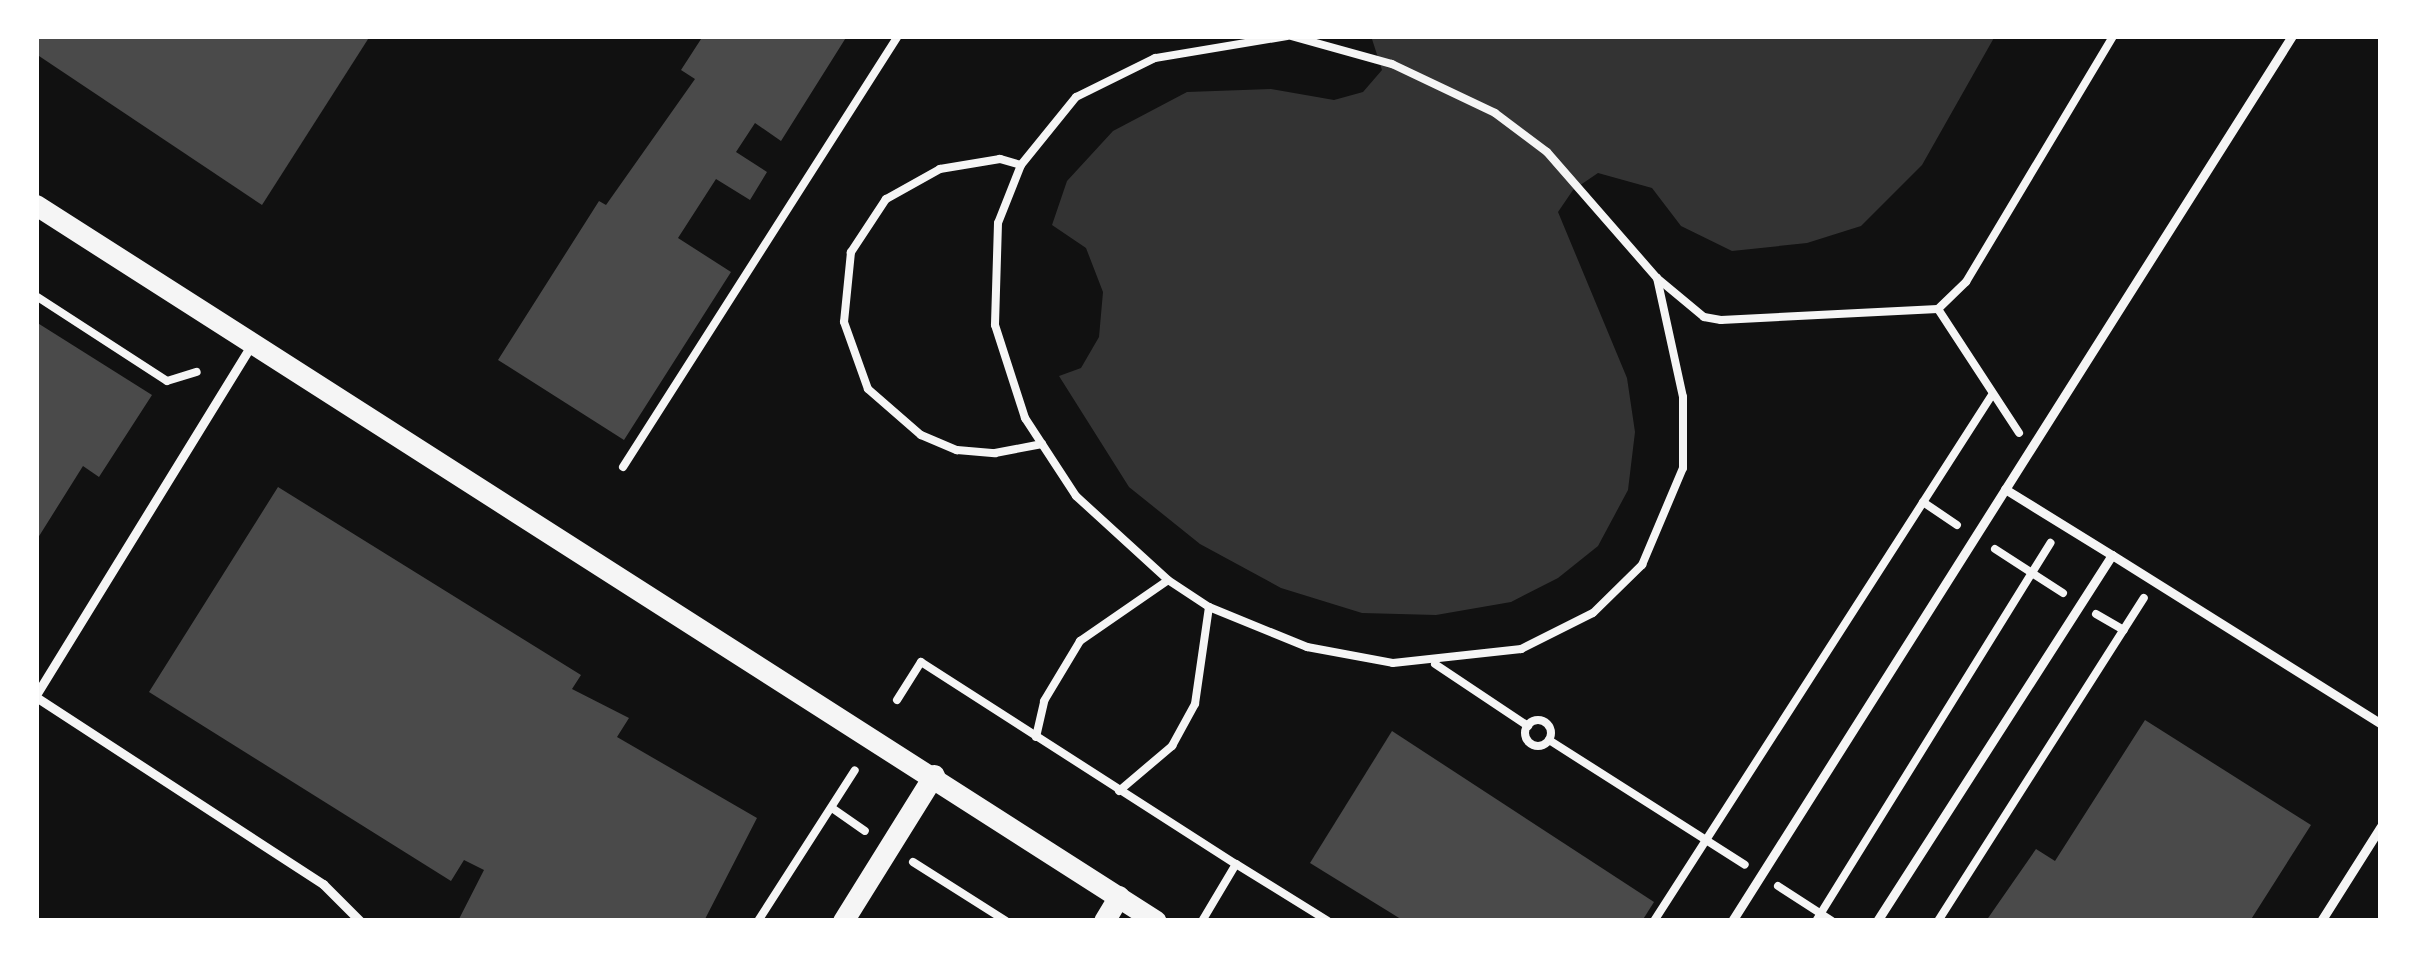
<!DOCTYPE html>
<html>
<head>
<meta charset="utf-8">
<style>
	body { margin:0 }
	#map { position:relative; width:2417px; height:957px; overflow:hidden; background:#111; font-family:Roboto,sans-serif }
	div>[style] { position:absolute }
	.water>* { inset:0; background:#333 }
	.building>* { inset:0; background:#4a4a4a }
	.path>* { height:8px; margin:-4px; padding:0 4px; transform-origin:4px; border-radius:4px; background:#f5f5f5 }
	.path>.ring { margin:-4px; padding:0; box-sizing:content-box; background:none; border:8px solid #f5f5f5; border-radius:50% }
	.service>* { height:9px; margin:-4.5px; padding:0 4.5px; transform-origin:4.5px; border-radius:4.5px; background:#f5f5f5 }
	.tertiary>* { height:21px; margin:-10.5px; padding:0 10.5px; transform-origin:10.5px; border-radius:10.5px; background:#f5f5f5 }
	span { translate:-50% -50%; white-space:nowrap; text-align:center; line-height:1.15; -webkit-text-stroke:12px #fff; paint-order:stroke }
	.frame { position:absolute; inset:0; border:39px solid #fff; pointer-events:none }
</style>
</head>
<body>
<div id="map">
	<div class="water">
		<div style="clip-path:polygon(1371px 36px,1995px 36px,1922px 165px,1861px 226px,1807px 243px,1732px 251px,1681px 226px,1652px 188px,1598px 173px,1573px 190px,1558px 212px,1627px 378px,1635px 432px,1628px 490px,1598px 546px,1558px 578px,1511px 602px,1436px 615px,1362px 613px,1281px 588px,1200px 544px,1129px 487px,1059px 376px,1081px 368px,1099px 337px,1103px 292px,1086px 248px,1052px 225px,1067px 181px,1113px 131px,1187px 92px,1271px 89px,1334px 100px,1363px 92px,1382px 70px)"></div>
	</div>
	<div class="building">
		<div style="clip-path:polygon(36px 36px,370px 36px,262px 205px,36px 54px)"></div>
		<div style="clip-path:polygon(703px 36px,847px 36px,781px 141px,755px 123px,736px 152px,767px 172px,750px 200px,716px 179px,678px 238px,731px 272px,624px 440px,498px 360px,599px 201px,606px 205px,695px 79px,681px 70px)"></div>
		<div style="clip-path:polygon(36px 322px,152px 395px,99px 477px,83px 466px,36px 541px)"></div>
		<div style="clip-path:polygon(278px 487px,581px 675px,572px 689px,629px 718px,617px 737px,757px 818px,704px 921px,458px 921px,484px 870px,464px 860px,451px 881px,149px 692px)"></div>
		<div style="clip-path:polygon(2145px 720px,2311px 825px,2250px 921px,1986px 921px,2036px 849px,2055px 861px)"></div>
		<div style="clip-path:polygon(1392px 731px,1654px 902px,1642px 921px,1404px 921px,1310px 863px)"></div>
	</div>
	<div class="path">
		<div style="left:1287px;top:36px;width:134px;rotate:170.5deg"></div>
		<div style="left:1155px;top:58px;width:88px;rotate:153.7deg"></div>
		<div style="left:1076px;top:97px;width:87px;rotate:129deg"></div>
		<div style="left:1021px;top:165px;width:62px;rotate:111.6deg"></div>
		<div style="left:998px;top:223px;width:102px;rotate:91.7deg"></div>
		<div style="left:995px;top:325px;width:98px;rotate:72.1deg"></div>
		<div style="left:1025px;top:418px;width:93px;rotate:56.8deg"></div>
		<div style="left:1076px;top:496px;width:125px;rotate:42.4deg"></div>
		<div style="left:1168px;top:580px;width:49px;rotate:33.4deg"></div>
		<div style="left:1209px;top:607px;width:106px;rotate:22.2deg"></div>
		<div style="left:1307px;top:647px;width:87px;rotate:10.5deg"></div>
		<div style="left:1393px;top:663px;width:129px;rotate:-6.2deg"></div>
		<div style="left:1521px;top:649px;width:80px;rotate:-26.6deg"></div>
		<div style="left:1593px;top:613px;width:69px;rotate:-44.4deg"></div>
		<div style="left:1642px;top:565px;width:105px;rotate:-67.1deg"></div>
		<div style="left:1683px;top:468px;width:71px;rotate:-90deg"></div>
		<div style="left:1683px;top:397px;width:122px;rotate:-102.3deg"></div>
		<div style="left:1291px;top:36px;width:105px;rotate:15.5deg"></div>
		<div style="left:1392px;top:64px;width:114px;rotate:25.4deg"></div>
		<div style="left:1495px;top:113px;width:65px;rotate:36.9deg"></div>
		<div style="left:1547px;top:152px;width:167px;rotate:48.9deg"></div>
		<div style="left:1657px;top:278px;width:61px;rotate:39.7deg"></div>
		<div style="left:1704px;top:317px;width:17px;rotate:10deg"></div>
		<div style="left:1721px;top:320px;width:217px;rotate:-2.9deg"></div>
		<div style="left:1938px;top:309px;width:39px;rotate:-44deg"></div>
		<div style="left:1966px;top:282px;width:287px;rotate:-59.1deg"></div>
		<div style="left:1021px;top:165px;width:22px;rotate:-164deg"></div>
		<div style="left:1000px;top:159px;width:61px;rotate:170.5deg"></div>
		<div style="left:940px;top:169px;width:62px;rotate:150.9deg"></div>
		<div style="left:886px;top:199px;width:64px;rotate:123.4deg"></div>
		<div style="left:851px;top:252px;width:70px;rotate:95.7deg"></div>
		<div style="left:844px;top:322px;width:71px;rotate:70.3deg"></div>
		<div style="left:868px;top:389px;width:70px;rotate:41deg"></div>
		<div style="left:921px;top:435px;width:39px;rotate:23deg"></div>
		<div style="left:957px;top:450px;width:38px;rotate:5deg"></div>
		<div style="left:995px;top:453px;width:48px;rotate:-10.8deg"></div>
		<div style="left:36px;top:296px;width:156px;rotate:33deg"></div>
		<div style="left:167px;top:381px;width:31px;rotate:-17deg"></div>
		<div style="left:1938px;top:309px;width:148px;rotate:56.8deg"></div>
		<div style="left:623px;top:467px;width:511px;rotate:-57.46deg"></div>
		<div style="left:1923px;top:502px;width:41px;rotate:34.1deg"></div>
		<div style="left:1995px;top:549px;width:81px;rotate:32.9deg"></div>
		<div style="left:2096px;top:614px;width:32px;rotate:30deg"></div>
		<div style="left:1435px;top:664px;width:112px;rotate:33.7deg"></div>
		<div style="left:897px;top:700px;width:45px;rotate:-57.7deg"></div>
		<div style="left:921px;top:662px;width:374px;rotate:32.7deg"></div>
		<div style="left:1236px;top:864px;width:66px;rotate:120.8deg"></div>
		<div class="ring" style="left:1525px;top:720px;width:18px;height:18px"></div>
		<div style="left:1036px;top:737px;width:37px;rotate:-77deg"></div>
		<div style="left:1044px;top:701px;width:70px;rotate:-59deg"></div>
		<div style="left:1080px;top:641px;width:106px;rotate:-34.6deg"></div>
		<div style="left:1549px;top:740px;width:232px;rotate:32.5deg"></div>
		<div style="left:1119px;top:791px;width:70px;rotate:-40.3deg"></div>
		<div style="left:1172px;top:746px;width:48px;rotate:-61.3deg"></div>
		<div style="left:1195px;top:704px;width:98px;rotate:-81.8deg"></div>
		<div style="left:832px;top:808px;width:40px;rotate:34.9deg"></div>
		<div style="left:913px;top:862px;width:110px;rotate:32.4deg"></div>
		<div style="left:1236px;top:864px;width:108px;rotate:31.8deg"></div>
		<div style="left:1778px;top:886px;width:64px;rotate:32.9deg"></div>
		<div style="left:758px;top:921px;width:179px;rotate:-57.3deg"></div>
		<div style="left:1654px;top:921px;width:625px;rotate:-57.28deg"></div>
		<div style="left:1816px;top:921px;width:445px;rotate:-58.2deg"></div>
		<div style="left:1938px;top:921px;width:383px;rotate:-57.5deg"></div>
	</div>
	<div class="service">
		<div style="left:2005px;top:489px;width:126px;rotate:31.7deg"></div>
		<div style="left:36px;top:695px;width:410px;rotate:-58.4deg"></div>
		<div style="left:36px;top:697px;width:343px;rotate:33.1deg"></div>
		<div style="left:323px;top:884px;width:52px;rotate:45deg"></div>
		<div style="left:1732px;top:921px;width:1047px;rotate:-57.68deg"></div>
		<div style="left:1877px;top:921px;width:435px;rotate:-57.3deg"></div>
		<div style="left:2112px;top:555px;width:318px;rotate:32.1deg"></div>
		<div style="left:2321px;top:921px;width:112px;rotate:-57.7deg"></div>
	</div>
	<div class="tertiary">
		<div style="left:36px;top:205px;width:1329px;rotate:32.59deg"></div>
		<div style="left:843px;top:921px;width:172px;rotate:-58.1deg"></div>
		<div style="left:1104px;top:921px;width:29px;rotate:-59deg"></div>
	</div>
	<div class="frame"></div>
</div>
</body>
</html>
